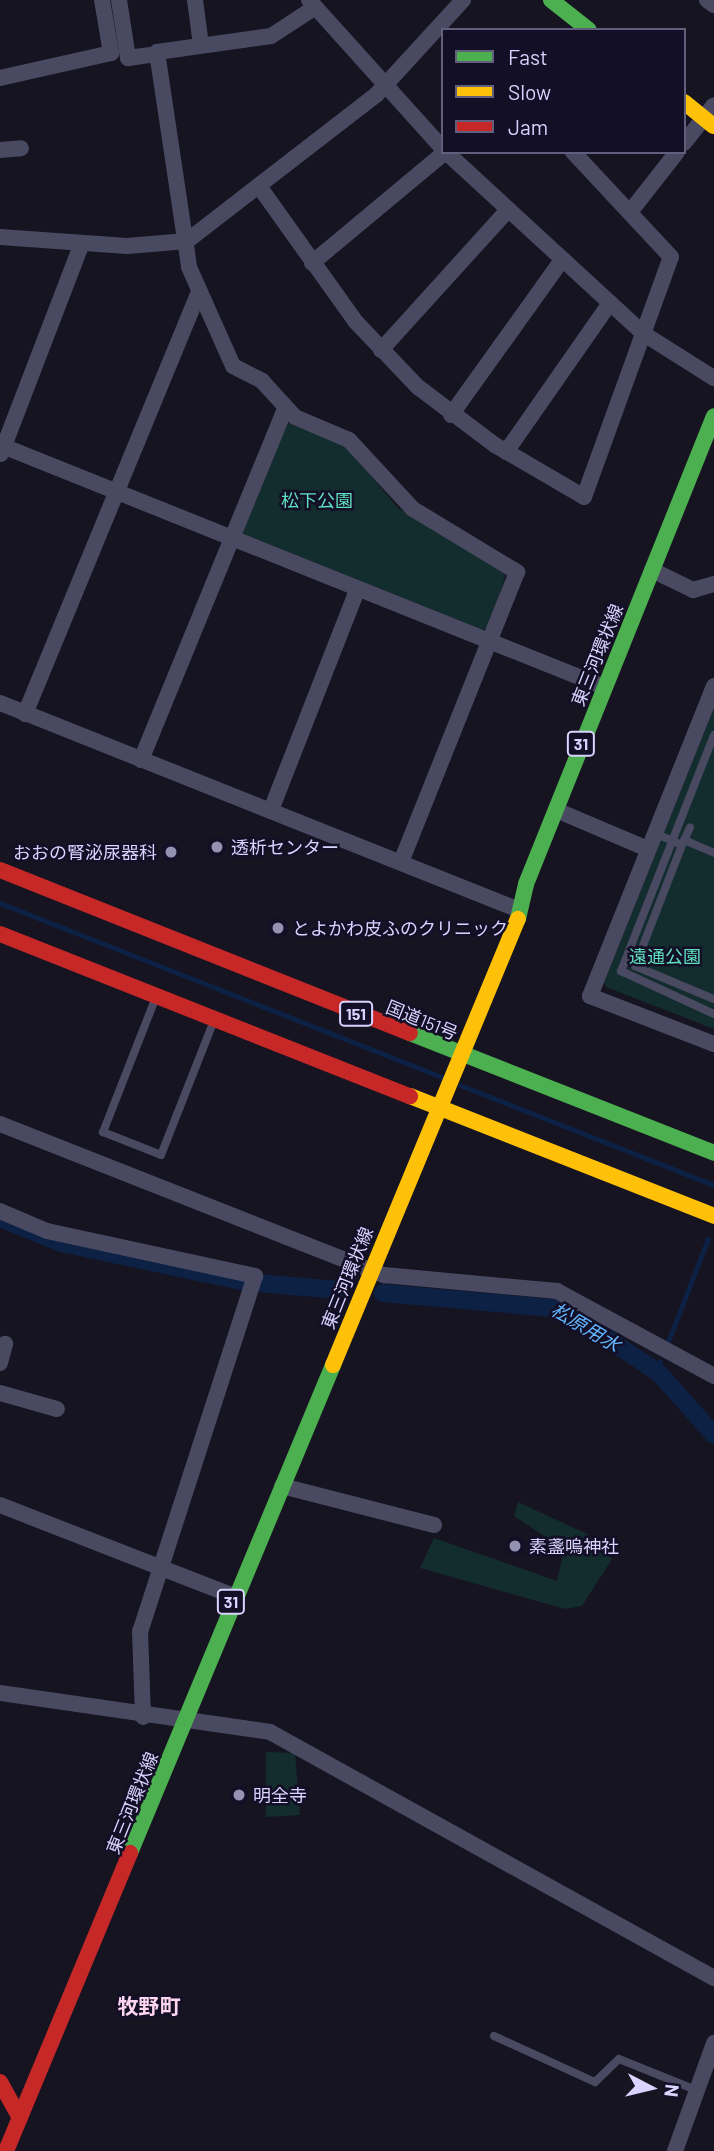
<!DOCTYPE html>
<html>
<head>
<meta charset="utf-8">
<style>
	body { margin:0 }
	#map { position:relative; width:714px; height:2151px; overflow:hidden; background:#161421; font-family:Barlow,"Noto Sans JP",sans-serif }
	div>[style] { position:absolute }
	.green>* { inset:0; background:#132c2d }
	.stream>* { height:5px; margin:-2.5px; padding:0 2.5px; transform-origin:2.5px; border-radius:2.5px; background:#0d2144 }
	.canal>* { height:18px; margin:-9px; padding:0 9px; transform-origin:9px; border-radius:9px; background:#0d2144 }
	.lane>* { height:8px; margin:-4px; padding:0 4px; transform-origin:4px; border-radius:4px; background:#4a4962 }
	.street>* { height:16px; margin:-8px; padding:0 8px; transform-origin:8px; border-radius:8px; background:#4a4962 }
	.fast>* { height:16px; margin:-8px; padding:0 8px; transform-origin:8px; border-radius:8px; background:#4caf50 }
	.slow>* { height:16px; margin:-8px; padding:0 8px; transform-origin:8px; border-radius:8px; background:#ffc107 }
	.jam>* { height:16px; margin:-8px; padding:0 8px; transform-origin:8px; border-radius:8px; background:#c62828 }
	.dots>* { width:19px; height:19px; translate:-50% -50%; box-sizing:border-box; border:4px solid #130f26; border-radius:50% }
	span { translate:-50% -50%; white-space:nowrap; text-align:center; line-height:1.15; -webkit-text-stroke:5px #130f26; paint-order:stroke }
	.shield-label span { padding:2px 5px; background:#130f26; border:2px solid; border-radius:5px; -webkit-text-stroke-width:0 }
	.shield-label { font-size:16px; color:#d9d4ff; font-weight:700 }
	.park-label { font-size:18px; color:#5fe0c0 }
	.street-label { font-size:18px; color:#d9d4ff }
	.poi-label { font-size:18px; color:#d9d4ff }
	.left { translate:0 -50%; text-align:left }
	.right { translate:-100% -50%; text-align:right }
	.water-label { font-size:19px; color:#62b6ff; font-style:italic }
	.quarter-label { font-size:21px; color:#ffd6f0; font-weight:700 }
	.legend { position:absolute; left:441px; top:28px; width:245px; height:126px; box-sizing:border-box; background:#130f26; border:2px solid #625e7d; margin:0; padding:9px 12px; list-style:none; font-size:21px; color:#d9d4ff }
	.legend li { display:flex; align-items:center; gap:14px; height:35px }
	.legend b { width:35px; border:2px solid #625e7d }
	.north { position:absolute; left:616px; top:2053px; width:70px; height:70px; -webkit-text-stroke:5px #130f26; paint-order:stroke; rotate:97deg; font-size:19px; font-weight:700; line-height:28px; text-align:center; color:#d9d4ff }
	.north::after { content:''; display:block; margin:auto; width:24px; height:32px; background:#d9d4ff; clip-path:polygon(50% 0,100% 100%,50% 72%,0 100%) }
</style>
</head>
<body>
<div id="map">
	<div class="green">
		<div style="clip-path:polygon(288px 423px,345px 445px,398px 508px,506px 573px,490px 627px,481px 630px,244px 536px,240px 527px)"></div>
		<div style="clip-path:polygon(714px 702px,714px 1029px,606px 987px,602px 977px)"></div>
		<div style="clip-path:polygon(518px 1502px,587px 1534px,612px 1559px,582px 1606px,565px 1609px,420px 1568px,434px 1538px,557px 1581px,564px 1549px,514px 1516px)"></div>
		<div style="clip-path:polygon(266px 1752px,295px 1753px,300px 1815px,266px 1817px)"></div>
	</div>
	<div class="stream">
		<div style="left:0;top:903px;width:477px;rotate:21.5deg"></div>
		<div style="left:460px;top:1085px;width:273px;rotate:21.5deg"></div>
		<div style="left:667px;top:1344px;width:113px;rotate:-68.7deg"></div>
		<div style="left:659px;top:1373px;width:12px;rotate:-85deg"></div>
	</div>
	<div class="canal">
		<div style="left:0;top:1218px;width:66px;rotate:22.3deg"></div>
		<div style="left:61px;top:1243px;width:189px;rotate:11.9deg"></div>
		<div style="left:246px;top:1282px;width:93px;rotate:4.9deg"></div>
		<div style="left:383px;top:1293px;width:181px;rotate:5.1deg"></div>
		<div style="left:563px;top:1309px;width:115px;rotate:33.7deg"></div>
		<div style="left:659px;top:1373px;width:83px;rotate:48.4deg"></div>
	</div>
	<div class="lane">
		<div style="left:714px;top:735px;width:254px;rotate:111.5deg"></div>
		<div style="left:621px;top:971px;width:102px;rotate:24.8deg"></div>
		<div style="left:654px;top:833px;width:30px;rotate:23deg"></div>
		<div style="left:682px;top:845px;width:130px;rotate:111.2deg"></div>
		<div style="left:635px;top:966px;width:86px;rotate:22.7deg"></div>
		<div style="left:684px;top:840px;width:33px;rotate:23deg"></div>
		<div style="left:683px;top:843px;width:17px;rotate:-66deg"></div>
		<div style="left:154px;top:1002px;width:140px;rotate:111.4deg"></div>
		<div style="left:103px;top:1132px;width:62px;rotate:21.6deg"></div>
		<div style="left:161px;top:1155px;width:142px;rotate:-68.5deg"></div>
		<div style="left:494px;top:2036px;width:111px;rotate:24.5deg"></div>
		<div style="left:595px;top:2082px;width:33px;rotate:-44deg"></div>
		<div style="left:619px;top:2059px;width:83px;rotate:21.9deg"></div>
	</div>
	<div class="street">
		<div style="left:119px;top:0;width:59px;rotate:81.2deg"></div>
		<div style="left:128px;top:58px;width:30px;rotate:-8deg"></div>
		<div style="left:195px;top:0;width:45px;rotate:82.4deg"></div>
		<div style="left:309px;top:0;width:200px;rotate:48deg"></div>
		<div style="left:707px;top:0;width:9px;rotate:36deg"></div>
		<div style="left:314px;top:8px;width:51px;rotate:146.9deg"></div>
		<div style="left:271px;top:36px;width:115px;rotate:172deg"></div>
		<div style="left:157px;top:52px;width:217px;rotate:81.5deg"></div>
		<div style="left:189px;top:267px;width:108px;rotate:66deg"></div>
		<div style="left:233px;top:366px;width:33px;rotate:27deg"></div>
		<div style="left:262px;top:381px;width:49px;rotate:47.5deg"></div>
		<div style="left:295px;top:417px;width:59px;rotate:23.1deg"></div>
		<div style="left:349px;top:440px;width:94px;rotate:47.2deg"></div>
		<div style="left:413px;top:509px;width:122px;rotate:31.2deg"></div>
		<div style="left:517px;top:572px;width:312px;rotate:111.8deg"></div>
		<div style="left:0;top:78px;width:114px;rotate:-12.7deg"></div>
		<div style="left:111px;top:53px;width:54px;rotate:-99.6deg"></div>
		<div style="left:684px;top:143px;width:48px;rotate:-51.7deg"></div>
		<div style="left:0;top:150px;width:21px;rotate:-5deg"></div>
		<div style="left:446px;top:152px;width:269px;rotate:42.6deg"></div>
		<div style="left:644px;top:334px;width:83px;rotate:32.2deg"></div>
		<div style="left:261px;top:189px;width:163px;rotate:54.5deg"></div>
		<div style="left:356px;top:322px;width:90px;rotate:46.4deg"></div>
		<div style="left:418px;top:387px;width:96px;rotate:37deg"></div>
		<div style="left:495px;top:445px;width:103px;rotate:30.3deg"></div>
		<div style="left:584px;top:497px;width:255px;rotate:-70.1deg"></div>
		<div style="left:671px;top:257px;width:144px;rotate:-133deg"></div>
		<div style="left:630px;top:212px;width:76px;rotate:-51.9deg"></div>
		<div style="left:0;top:237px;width:127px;rotate:4.1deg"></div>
		<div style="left:127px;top:246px;width:60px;rotate:-4.8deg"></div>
		<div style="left:187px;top:241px;width:239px;rotate:-37.7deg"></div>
		<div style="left:376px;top:95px;width:129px;rotate:-47.5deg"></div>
		<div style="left:312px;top:263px;width:173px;rotate:-39.8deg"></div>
		<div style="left:381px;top:350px;width:189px;rotate:-47.8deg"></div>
		<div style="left:451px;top:415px;width:191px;rotate:-54.4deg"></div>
		<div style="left:0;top:445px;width:651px;rotate:21.83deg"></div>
		<div style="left:506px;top:452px;width:182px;rotate:-55.1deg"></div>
		<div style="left:1px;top:454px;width:226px;rotate:-69deg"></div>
		<div style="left:652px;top:570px;width:46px;rotate:26deg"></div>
		<div style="left:693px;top:590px;width:22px;rotate:-16deg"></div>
		<div style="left:714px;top:686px;width:334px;rotate:111.8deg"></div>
		<div style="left:590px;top:996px;width:133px;rotate:21.2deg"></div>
		<div style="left:0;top:703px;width:559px;rotate:21.74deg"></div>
		<div style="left:25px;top:714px;width:456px;rotate:-67.6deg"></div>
		<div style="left:141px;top:760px;width:379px;rotate:-67.7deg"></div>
		<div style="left:271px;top:810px;width:236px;rotate:-68.6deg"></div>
		<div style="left:556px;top:810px;width:100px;rotate:23deg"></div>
		<div style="left:0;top:1124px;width:413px;rotate:21.5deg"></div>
		<div style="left:384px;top:1275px;width:174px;rotate:5.3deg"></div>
		<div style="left:557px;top:1291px;width:179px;rotate:28.4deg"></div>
		<div style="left:0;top:1211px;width:51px;rotate:23.1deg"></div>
		<div style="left:47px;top:1231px;width:213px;rotate:12.2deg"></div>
		<div style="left:255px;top:1276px;width:373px;rotate:107.9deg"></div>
		<div style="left:140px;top:1631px;width:86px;rotate:88deg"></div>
		<div style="left:0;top:1363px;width:20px;rotate:-75deg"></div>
		<div style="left:0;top:1393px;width:59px;rotate:15.7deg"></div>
		<div style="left:282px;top:1486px;width:157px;rotate:14.4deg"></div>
		<div style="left:0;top:1505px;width:250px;rotate:21.3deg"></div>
		<div style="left:0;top:1693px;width:273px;rotate:8.2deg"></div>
		<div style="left:270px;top:1732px;width:508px;rotate:28.99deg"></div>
		<div style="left:675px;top:2151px;width:115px;rotate:-70.1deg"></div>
	</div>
	<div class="fast">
		<div style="left:551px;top:0;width:48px;rotate:38.3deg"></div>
		<div style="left:518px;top:919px;width:36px;rotate:-77deg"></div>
		<div style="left:526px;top:884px;width:504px;rotate:-68.11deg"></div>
		<div style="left:410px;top:1033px;width:327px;rotate:21.5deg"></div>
		<div style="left:130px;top:1853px;width:529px;rotate:-67.41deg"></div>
	</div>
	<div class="slow">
		<div style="left:684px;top:102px;width:38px;rotate:39deg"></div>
		<div style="left:410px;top:1096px;width:327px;rotate:21.5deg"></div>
		<div style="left:333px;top:1365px;width:483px;rotate:-67.5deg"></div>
	</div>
	<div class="jam">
		<div style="left:0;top:870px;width:441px;rotate:21.7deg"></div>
		<div style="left:0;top:934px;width:441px;rotate:21.6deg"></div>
		<div style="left:0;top:2082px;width:41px;rotate:60.9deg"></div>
		<div style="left:6px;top:2151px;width:323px;rotate:-67.4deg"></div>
	</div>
	<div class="dots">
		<div style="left:217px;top:847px;background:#9591b1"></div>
		<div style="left:171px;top:852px;background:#9591b1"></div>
		<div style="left:278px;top:928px;background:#9591b1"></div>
		<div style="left:515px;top:1546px;background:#9591b1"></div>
		<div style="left:239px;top:1795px;background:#9591b1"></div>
	</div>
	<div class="shield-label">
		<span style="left:581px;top:744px">31</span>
		<span style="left:356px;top:1014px">151</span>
		<span style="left:231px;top:1602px">31</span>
	</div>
	<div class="park-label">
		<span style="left:317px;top:500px">松下公園</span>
		<span style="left:665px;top:956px">遠通公園</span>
	</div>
	<div class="street-label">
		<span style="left:597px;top:655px;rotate:-68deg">東三河環状線</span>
		<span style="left:422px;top:1020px;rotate:22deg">国道151号</span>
		<span style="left:347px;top:1278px;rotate:-68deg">東三河環状線</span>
		<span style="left:132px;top:1803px;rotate:-68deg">東三河環状線</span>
	</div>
	<div class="poi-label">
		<span class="left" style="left:231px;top:847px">透析センター</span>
		<span class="right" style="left:157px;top:852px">おおの腎泌尿器科</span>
		<span class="left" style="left:292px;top:928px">とよかわ皮ふのクリニック</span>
		<span class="left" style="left:529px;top:1546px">素盞嗚神社</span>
		<span class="left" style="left:253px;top:1795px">明全寺</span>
	</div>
	<div class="water-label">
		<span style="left:586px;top:1327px;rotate:31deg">松原用水</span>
	</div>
	<div class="quarter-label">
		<span style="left:149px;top:2006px">牧野町</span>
	</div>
	<ul class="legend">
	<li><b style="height:9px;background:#4caf50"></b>Fast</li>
	<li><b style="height:9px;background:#ffc107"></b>Slow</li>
	<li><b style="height:9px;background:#c62828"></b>Jam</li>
	</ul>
	<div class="north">N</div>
</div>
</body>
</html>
